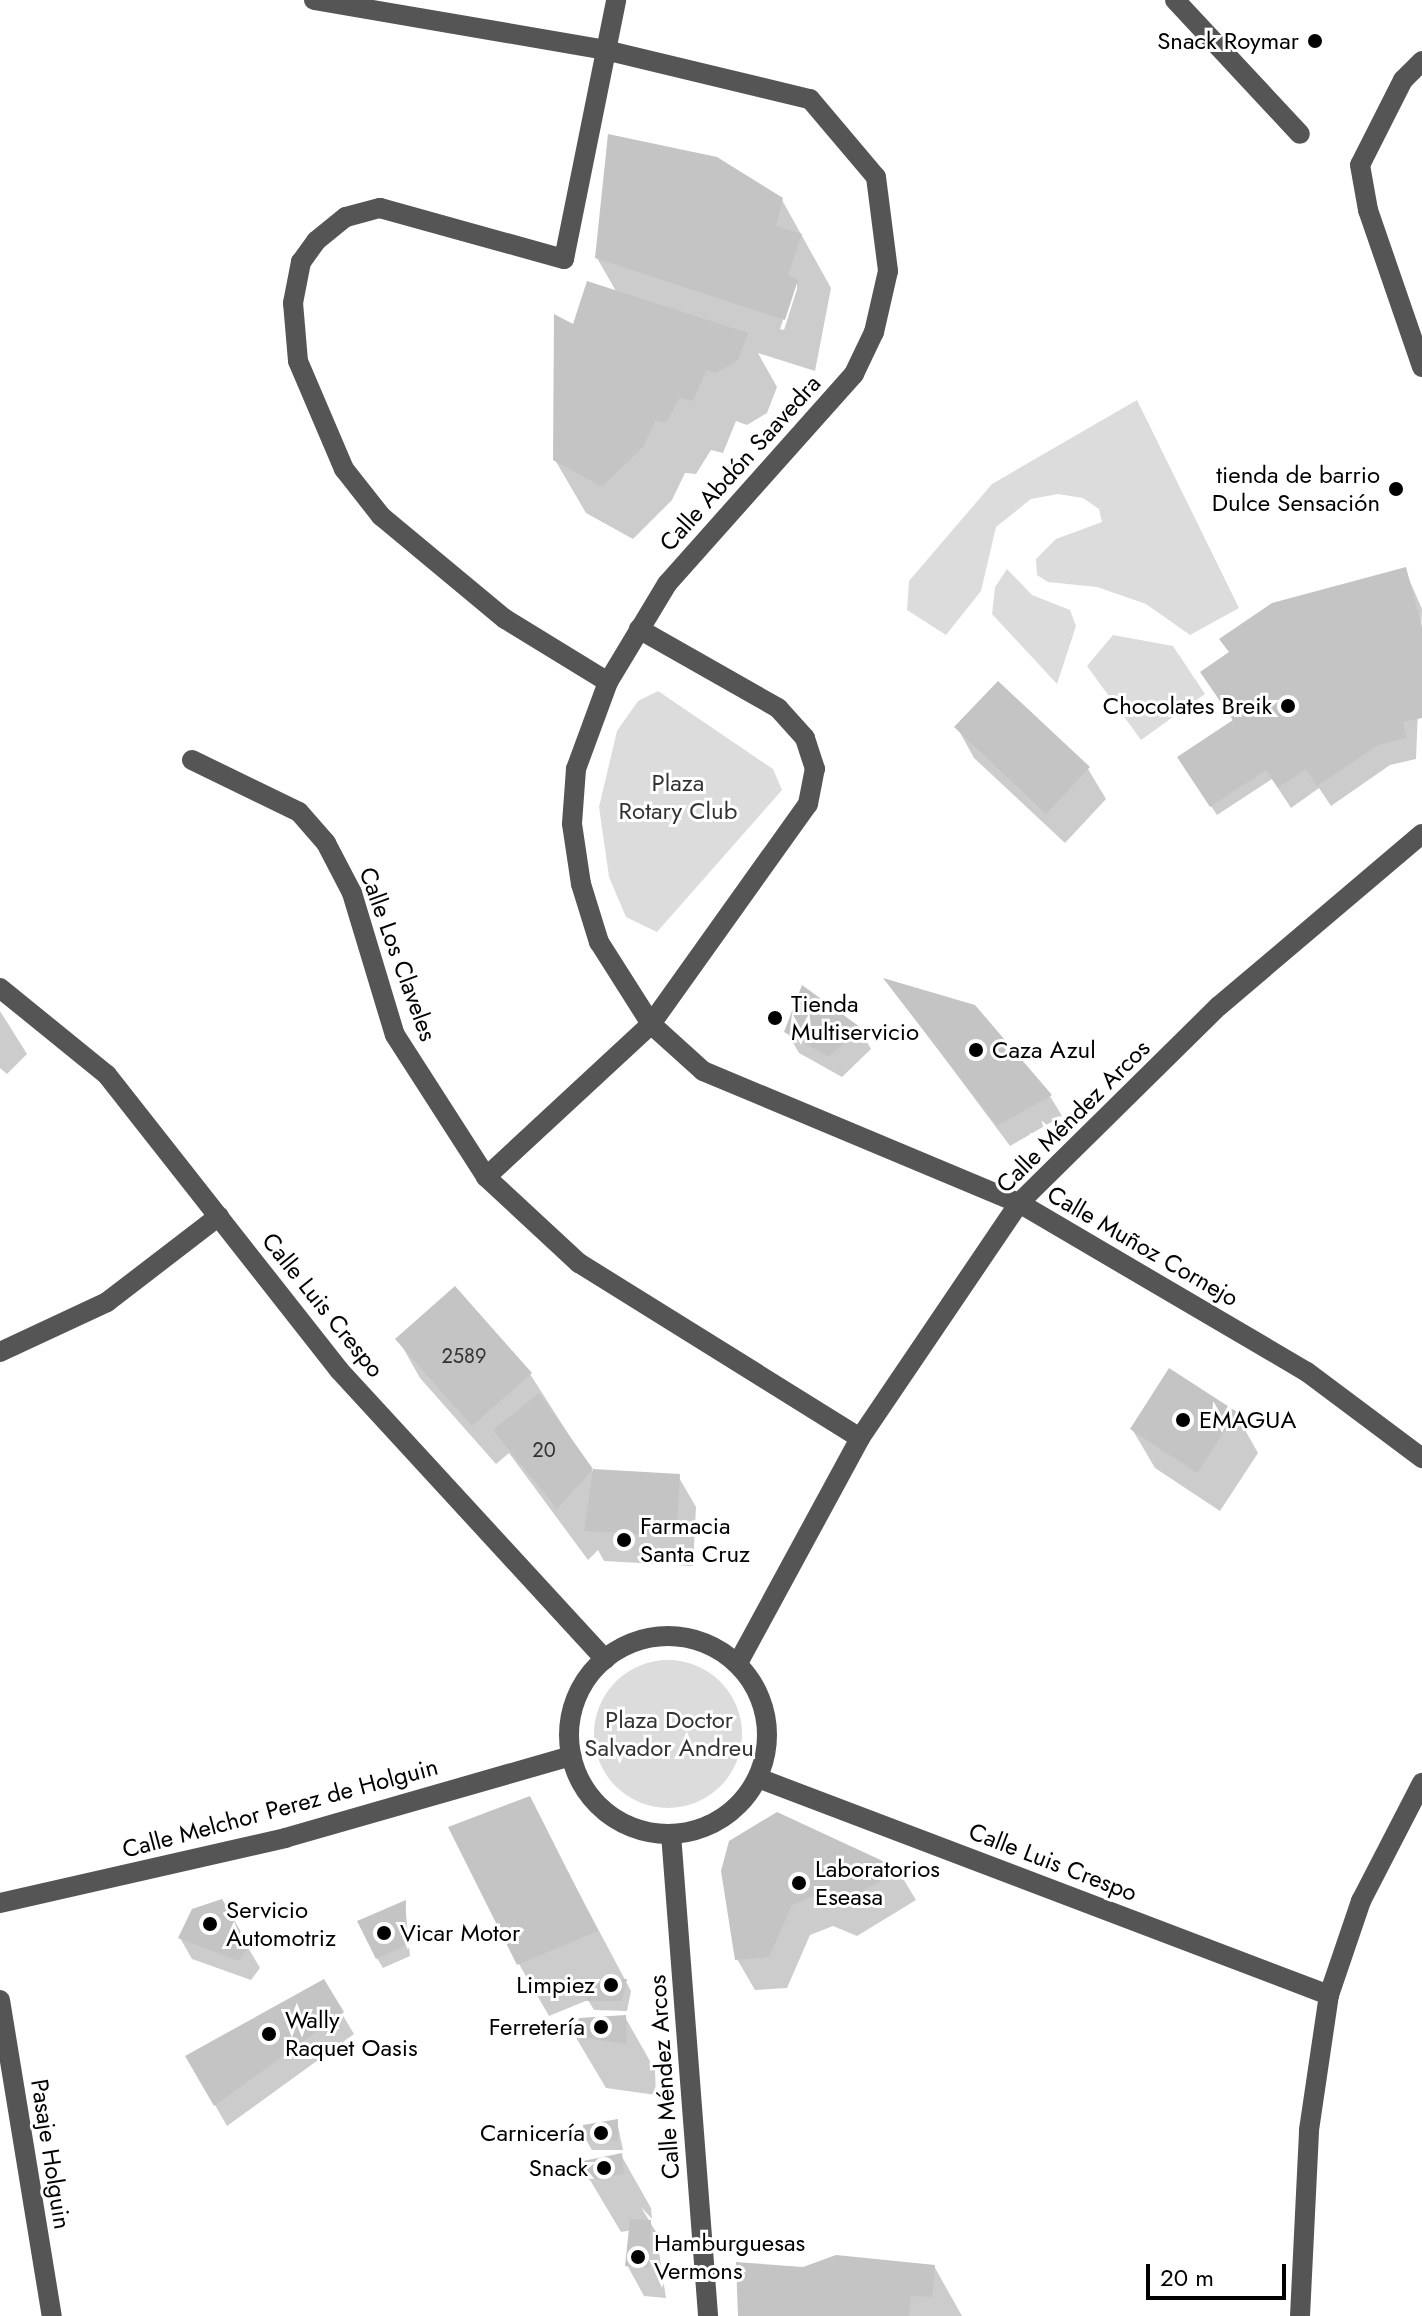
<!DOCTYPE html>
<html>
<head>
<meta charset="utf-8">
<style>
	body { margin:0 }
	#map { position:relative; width:1422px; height:2316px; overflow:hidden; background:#fff; font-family:Jost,sans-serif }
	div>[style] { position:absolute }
	.green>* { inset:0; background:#dcdcdc }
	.round { border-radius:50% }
	.shadow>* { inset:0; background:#0003 }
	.building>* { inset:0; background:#c4c4c4 }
	.minor>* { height:20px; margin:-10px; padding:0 10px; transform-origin:10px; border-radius:10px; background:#555 }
	.minor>.ring { margin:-10px; padding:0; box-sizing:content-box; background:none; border:20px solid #555; border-radius:50% }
	.dots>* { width:22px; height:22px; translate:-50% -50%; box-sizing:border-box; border:4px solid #fff; border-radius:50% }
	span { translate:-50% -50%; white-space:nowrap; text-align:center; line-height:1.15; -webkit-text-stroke:6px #fff; paint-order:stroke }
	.number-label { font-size:20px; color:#313131 }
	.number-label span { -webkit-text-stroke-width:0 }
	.poi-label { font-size:24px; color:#000 }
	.right { translate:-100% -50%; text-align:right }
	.left { translate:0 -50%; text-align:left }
	.street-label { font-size:24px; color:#000 }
	.park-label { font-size:24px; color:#333 }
	.scale { position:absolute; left:1146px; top:2264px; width:140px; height:36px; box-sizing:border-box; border:4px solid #000; border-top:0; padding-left:10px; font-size:24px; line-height:28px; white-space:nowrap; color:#000; -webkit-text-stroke:6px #fff; paint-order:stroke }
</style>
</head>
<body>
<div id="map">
	<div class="green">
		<div style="clip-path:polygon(1137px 400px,1239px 608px,1190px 635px,1146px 604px,1097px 587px,1048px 582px,1037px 575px,1036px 559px,1056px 539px,1102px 522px,1099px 509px,1083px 498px,1058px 494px,1031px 499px,996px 527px,981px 591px,946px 635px,907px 610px,909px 581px,992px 484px)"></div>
		<div style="clip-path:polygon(1007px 569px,1032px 595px,1070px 610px,1076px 626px,1057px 684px,992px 614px,995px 587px)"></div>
		<div style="clip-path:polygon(1113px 635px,1173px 646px,1205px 694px,1141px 740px,1087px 666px)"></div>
		<div style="clip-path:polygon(658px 691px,773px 769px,782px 790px,657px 932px,626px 917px,609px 877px,599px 807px,617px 731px,638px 701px)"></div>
		<div class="round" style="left:594px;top:1660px;width:148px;height:148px"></div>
	</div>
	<div class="shadow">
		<div style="clip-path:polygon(evenodd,782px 200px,831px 288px,815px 371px,758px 353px,777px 387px,767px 413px,747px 425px,736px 421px,723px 453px,711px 450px,696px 474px,685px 473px,672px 500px,633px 539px,586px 513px,555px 460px,574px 327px,617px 293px,597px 258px,782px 200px,797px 279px,797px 289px,784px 330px,780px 329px,797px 279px)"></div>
		<div style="clip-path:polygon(1405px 570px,1422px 609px,1416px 759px,1390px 765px,1331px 806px,1319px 788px,1291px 808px,1272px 779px,1217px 815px,1185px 767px,1234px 722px,1215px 693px)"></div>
		<div style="clip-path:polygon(957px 727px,1088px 769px,1106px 799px,1065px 843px,974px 758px)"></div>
		<div style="clip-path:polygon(887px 981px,1050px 1096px,1062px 1116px,1010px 1146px)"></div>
		<div style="clip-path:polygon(803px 989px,859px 1028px,871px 1049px,842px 1077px,799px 1053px,787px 1032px)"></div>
		<div style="clip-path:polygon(0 1011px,27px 1054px,7px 1074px,0 1068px)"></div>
		<div style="clip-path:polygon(398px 1339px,530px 1374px,592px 1471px,678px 1476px,696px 1507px,693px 1566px,604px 1561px,598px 1550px,588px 1560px,509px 1453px,496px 1464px,420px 1378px)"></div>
		<div style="clip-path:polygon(1236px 1414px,1258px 1453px,1220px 1511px,1155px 1468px,1132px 1429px)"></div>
		<div style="clip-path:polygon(529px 1799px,631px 1991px,627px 2011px,594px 2010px,588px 2000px,549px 2016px,519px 1964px)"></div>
		<div style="clip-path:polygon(777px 1814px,898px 1870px,916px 1900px,857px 1936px,833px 1926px,810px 1935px,787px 1988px,755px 1990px,737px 1959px)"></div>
		<div style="clip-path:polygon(221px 1901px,260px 1968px,251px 1980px,192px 1959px,180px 1938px)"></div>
		<div style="clip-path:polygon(405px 1903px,410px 1956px,383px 1968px,377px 1958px)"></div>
		<div style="clip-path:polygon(323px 1982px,354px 2034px,227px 2126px,187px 2056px)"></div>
		<div style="clip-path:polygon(625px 2017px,655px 2070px,656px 2095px,606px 2088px,575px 2036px)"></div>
		<div style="clip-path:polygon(617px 2121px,623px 2150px,592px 2150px,586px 2140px)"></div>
		<div style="clip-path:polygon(621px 2155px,651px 2208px,652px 2219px,641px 2207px,656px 2232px,666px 2298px,644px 2296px,627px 2265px,632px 2230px,621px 2232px,590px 2180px)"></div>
		<div style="clip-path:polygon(934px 2266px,962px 2316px,740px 2316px,803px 2269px)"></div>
	</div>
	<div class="building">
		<div style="clip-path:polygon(608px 134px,717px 157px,783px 198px,776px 226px,802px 234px,788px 275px,798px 280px,785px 320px,595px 258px)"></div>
		<div style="clip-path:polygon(587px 281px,748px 333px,738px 360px,716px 373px,706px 370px,693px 401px,680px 398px,666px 422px,655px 421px,643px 447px,602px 487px,553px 460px,554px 314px,573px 324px)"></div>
		<div style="clip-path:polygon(1406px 567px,1422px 627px,1422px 718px,1403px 722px,1406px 738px,1378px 745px,1317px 786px,1306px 769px,1278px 788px,1266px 770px,1210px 807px,1177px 757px,1233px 720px,1200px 672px,1229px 652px,1219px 639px,1272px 603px)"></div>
		<div style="clip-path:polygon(998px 681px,1090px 767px,1046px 814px,954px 727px)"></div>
		<div style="clip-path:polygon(883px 978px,975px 1005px,1052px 1095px,997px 1126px)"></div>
		<div style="clip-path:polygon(802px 985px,860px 1027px,829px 1057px,784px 1032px)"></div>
		<div style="clip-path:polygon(455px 1286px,532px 1373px,472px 1426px,395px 1339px)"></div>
		<div style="clip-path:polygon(1169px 1368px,1237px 1412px,1197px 1473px,1130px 1429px)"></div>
		<div style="clip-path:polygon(539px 1393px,593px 1469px,557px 1509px,493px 1430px)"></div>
		<div style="clip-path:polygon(593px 1469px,680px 1474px,676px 1536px,584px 1531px)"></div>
		<div style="clip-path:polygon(530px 1796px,598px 1931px,517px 1965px,448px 1827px)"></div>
		<div style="clip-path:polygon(777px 1812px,900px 1869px,838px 1906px,814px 1896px,792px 1905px,769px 1957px,735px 1960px,721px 1871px,729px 1841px)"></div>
		<div style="clip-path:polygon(222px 1899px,249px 1946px,239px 1961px,178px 1938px,192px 1909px)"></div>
		<div style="clip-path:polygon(406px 1900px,405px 1946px,376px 1959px,357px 1921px)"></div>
		<div style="clip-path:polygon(324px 1979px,344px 2012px,214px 2106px,185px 2056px)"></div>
		<div style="clip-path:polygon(602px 1979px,627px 1979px,622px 2001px,586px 2001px)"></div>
		<div style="clip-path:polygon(626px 2015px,627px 2044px,573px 2036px,579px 2018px)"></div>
		<div style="clip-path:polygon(618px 2119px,618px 2141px,584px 2140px,583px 2125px)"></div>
		<div style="clip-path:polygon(622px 2153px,624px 2174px,589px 2180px,583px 2161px)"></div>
		<div style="clip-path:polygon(630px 2219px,651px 2220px,649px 2268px,625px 2266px)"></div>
		<div style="clip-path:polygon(836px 2255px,935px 2265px,932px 2297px,911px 2296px,909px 2316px,738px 2316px,736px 2262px,803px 2267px)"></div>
	</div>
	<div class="minor">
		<div style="left:314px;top:0;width:291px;rotate:9.7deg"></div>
		<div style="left:601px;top:49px;width:215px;rotate:13.5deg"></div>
		<div style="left:810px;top:99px;width:102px;rotate:49.8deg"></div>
		<div style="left:876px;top:177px;width:95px;rotate:82.7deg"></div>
		<div style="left:888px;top:271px;width:63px;rotate:102.9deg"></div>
		<div style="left:874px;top:332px;width:47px;rotate:115.5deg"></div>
		<div style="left:854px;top:374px;width:281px;rotate:131.7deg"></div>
		<div style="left:667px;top:584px;width:114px;rotate:121deg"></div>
		<div style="left:608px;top:682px;width:93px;rotate:110.2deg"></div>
		<div style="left:576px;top:769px;width:55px;rotate:94.2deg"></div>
		<div style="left:572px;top:824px;width:61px;rotate:81.5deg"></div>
		<div style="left:581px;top:884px;width:61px;rotate:72.8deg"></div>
		<div style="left:599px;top:942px;width:97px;rotate:57.6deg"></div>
		<div style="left:651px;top:1024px;width:70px;rotate:42.1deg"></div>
		<div style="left:703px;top:1071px;width:342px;rotate:22.7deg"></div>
		<div style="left:1019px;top:1203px;width:334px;rotate:30.4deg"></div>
		<div style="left:1307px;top:1372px;width:144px;rotate:36.8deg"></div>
		<div style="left:1175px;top:0;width:183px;rotate:47deg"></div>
		<div style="left:1422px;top:61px;width:27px;rotate:135deg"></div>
		<div style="left:1403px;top:80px;width:95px;rotate:116.8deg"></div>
		<div style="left:1360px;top:165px;width:46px;rotate:79.9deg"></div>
		<div style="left:1368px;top:210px;width:166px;rotate:71deg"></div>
		<div style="left:608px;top:682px;width:121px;rotate:-148.5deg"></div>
		<div style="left:505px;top:619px;width:161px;rotate:-140.3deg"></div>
		<div style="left:381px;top:516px;width:60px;rotate:-128.2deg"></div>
		<div style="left:344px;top:469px;width:117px;rotate:-113.1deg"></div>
		<div style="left:298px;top:361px;width:58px;rotate:-94.9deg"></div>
		<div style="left:293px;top:303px;width:42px;rotate:-79deg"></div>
		<div style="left:301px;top:262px;width:26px;rotate:-54deg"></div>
		<div style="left:316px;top:241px;width:38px;rotate:-39deg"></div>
		<div style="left:346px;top:217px;width:35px;rotate:-15deg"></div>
		<div style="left:380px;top:208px;width:191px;rotate:15.5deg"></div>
		<div style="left:564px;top:259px;width:264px;rotate:-78.6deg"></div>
		<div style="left:192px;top:760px;width:119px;rotate:25.9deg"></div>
		<div style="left:299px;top:812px;width:41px;rotate:48.9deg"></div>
		<div style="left:326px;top:843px;width:56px;rotate:62.5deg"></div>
		<div style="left:352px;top:893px;width:148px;rotate:73.2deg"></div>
		<div style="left:395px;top:1035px;width:169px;rotate:57.3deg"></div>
		<div style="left:486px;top:1177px;width:127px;rotate:42.8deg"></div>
		<div style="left:579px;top:1263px;width:331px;rotate:31.9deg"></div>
		<div style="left:0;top:988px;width:138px;rotate:39.1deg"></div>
		<div style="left:107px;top:1075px;width:375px;rotate:51.8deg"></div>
		<div style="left:339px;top:1370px;width:393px;rotate:47.4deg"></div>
		<div style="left:486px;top:1177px;width:225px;rotate:-42.8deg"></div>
		<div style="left:651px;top:1024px;width:270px;rotate:-54.5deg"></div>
		<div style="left:808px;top:804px;width:36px;rotate:-79deg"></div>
		<div style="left:815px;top:769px;width:33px;rotate:-108deg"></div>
		<div style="left:805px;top:738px;width:40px;rotate:-132deg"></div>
		<div style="left:778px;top:708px;width:160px;rotate:-150.4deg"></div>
		<div style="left:0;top:1352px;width:118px;rotate:-25deg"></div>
		<div style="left:107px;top:1302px;width:141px;rotate:-37.5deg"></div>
		<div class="ring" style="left:569px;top:1636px;width:178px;height:178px"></div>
		<div style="left:738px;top:1663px;width:256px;rotate:-61.5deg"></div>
		<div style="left:860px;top:1438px;width:284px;rotate:-55.9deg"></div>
		<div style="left:1019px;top:1203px;width:281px;rotate:-44.6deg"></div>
		<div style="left:1219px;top:1006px;width:266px;rotate:-40.3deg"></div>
		<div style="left:758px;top:1778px;width:611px;rotate:20.81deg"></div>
		<div style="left:671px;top:1834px;width:483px;rotate:85.6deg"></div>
		<div style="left:0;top:1903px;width:292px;rotate:-12.8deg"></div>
		<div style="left:285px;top:1838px;width:298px;rotate:-16deg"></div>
		<div style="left:0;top:2000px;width:320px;rotate:80.7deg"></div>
		<div style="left:1300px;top:2316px;width:186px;rotate:-87.2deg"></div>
		<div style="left:1309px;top:2130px;width:136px;rotate:-81.6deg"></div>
		<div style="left:1329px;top:1995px;width:99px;rotate:-71.2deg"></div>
		<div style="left:1361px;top:1901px;width:133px;rotate:-62.7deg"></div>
	</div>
	<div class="dots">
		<div style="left:1315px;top:41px;background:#000"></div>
		<div style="left:1396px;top:489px;background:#000"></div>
		<div style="left:1288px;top:706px;background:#000"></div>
		<div style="left:775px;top:1018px;background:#000"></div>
		<div style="left:976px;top:1050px;background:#000"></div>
		<div style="left:1183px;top:1420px;background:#000"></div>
		<div style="left:624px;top:1540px;background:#000"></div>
		<div style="left:799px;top:1883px;background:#000"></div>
		<div style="left:210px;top:1924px;background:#000"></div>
		<div style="left:384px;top:1933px;background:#000"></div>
		<div style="left:611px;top:1985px;background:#000"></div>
		<div style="left:601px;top:2027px;background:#000"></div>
		<div style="left:269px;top:2034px;background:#000"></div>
		<div style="left:601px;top:2133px;background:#000"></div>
		<div style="left:604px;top:2168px;background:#000"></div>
		<div style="left:638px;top:2257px;background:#000"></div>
	</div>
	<div class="number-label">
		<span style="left:464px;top:1356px">2589</span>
		<span style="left:544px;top:1450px">20</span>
	</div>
	<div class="poi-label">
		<span class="right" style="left:1299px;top:41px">Snack Roymar</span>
		<span class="right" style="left:1380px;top:489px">tienda de barrio<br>Dulce Sensación</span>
		<span class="right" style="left:1272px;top:706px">Chocolates Breik</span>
		<span class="left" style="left:791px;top:1018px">Tienda<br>Multiservicio</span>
		<span class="left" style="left:992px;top:1050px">Caza Azul</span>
		<span class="left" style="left:1199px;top:1420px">EMAGUA</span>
		<span class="left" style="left:640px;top:1540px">Farmacia<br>Santa Cruz</span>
		<span class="left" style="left:815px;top:1883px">Laboratorios<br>Eseasa</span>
		<span class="left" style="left:226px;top:1924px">Servicio<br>Automotriz</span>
		<span class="left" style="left:400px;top:1933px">Vicar Motor</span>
		<span class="right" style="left:595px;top:1985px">Limpiez</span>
		<span class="left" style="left:285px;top:2034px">Wally<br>Raquet Oasis</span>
		<span class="right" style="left:585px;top:2027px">Ferretería</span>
		<span class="right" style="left:585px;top:2133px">Carnicería</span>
		<span class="right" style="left:588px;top:2168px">Snack</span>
		<span class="left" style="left:654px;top:2257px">Hamburguesas<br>Vermons</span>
	</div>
	<div class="street-label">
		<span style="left:740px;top:463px;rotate:-48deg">Calle Abdón Saavedra</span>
		<span style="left:398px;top:954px;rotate:70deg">Calle Los Claveles</span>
		<span style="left:1073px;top:1116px;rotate:-45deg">Calle Méndez Arcos</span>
		<span style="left:1143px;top:1246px;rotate:30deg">Calle Muñoz Cornejo</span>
		<span style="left:323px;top:1305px;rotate:51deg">Calle Luis Crespo</span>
		<span style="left:280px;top:1808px;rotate:-15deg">Calle Melchor Perez de Holguin</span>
		<span style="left:1053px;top:1862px;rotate:21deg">Calle Luis Crespo</span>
		<span style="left:664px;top:2077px;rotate:-94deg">Calle Méndez Arcos</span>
		<span style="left:51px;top:2154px;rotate:81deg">Pasaje Holguin</span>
	</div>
	<div class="park-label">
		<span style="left:678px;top:797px">Plaza<br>Rotary Club</span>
		<span style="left:669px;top:1734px">Plaza Doctor<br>Salvador Andreu</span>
	</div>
	<div class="scale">20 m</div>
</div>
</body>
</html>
